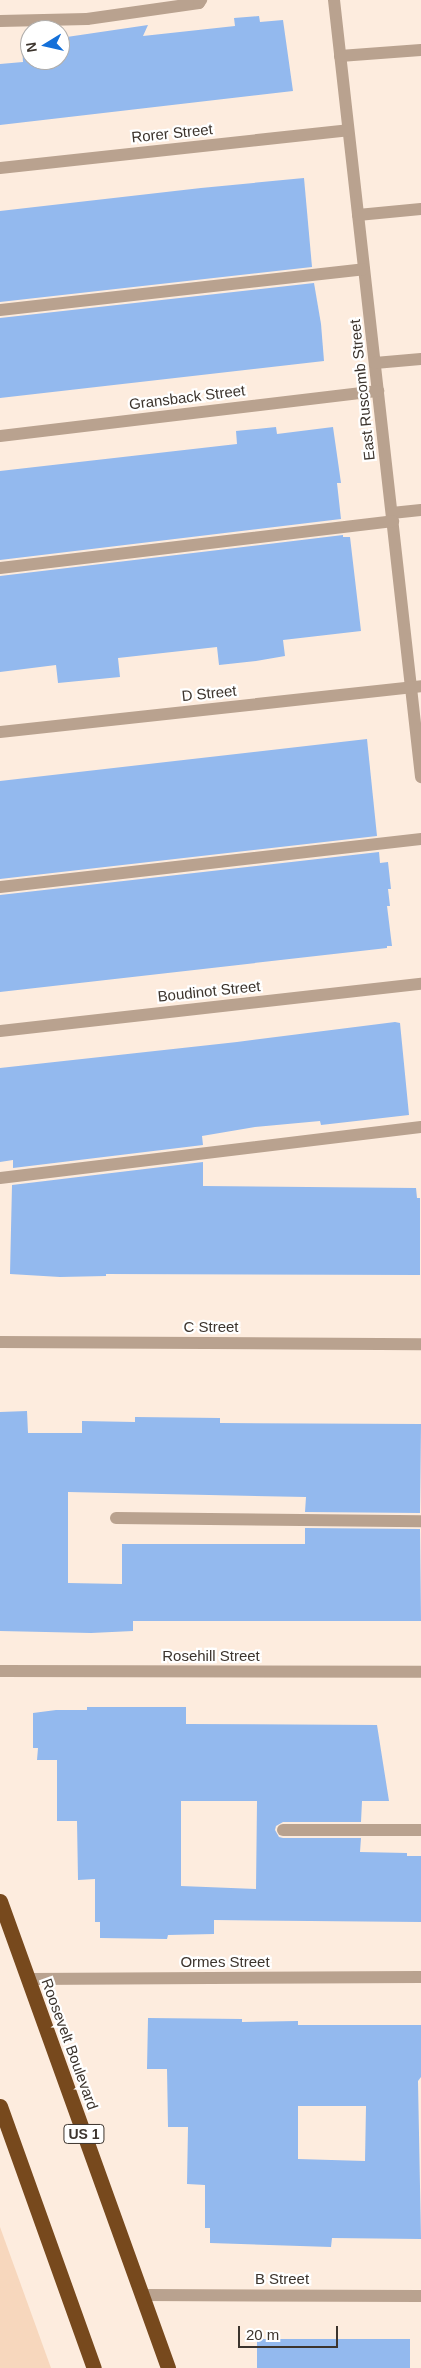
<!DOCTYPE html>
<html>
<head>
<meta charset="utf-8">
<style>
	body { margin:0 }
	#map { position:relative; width:421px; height:2368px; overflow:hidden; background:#fdecde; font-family:Arial,sans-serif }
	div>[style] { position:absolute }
	.green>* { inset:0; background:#f7d7bd }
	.building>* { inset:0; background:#93b9ee }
	.minor>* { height:12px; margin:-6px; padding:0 6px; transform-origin:6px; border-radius:6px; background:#b9a28f }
	.highway>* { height:15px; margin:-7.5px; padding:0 7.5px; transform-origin:7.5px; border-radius:7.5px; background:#77491d }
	span { translate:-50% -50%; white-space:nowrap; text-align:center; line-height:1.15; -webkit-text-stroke:4.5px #fff; paint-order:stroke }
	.shield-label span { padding:1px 4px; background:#fff; border:1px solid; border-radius:4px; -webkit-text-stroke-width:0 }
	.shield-label { font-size:14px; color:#3c342d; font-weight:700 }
	.street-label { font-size:15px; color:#3c342d }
	.north { position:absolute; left:20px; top:20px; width:50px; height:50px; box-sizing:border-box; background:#fff; border:1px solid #b1aeab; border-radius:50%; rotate:261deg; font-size:14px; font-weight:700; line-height:20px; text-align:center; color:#3c342d }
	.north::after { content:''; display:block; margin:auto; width:18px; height:22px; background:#1470d9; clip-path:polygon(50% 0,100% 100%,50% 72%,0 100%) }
	.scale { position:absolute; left:238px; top:2326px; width:100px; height:22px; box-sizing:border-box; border:2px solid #3c342d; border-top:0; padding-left:6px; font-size:15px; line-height:18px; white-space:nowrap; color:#3c342d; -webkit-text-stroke:4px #fff; paint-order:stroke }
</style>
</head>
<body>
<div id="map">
	<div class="green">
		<div style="clip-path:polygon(0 2227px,51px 2368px,0 2368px)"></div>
	</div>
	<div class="building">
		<div style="clip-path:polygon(259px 16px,260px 22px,283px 20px,293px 91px,0 125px,0 64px,23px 62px,22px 45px,30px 43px,30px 60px,60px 60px,60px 38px,148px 25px,143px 36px,235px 26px,234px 18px)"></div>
		<div style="clip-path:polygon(304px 178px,312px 267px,0 302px,0 211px,201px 188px)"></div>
		<div style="clip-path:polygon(314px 283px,321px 324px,324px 361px,0 398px,0 318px)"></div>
		<div style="clip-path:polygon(276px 427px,277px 434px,333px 427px,341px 483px,337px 483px,341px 519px,0 560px,0 471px,237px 444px,236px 431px)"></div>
		<div style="clip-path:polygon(343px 535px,343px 537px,350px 537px,361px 631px,283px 640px,285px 656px,256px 661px,219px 665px,217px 647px,118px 658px,120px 677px,58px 683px,56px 665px,0 672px,0 576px)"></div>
		<div style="clip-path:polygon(367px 739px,377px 836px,0 879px,0 781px)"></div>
		<div style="clip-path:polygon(379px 852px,380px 863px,388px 862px,391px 889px,388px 889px,390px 906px,387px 906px,392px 946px,387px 946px,387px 948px,0 992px,0 895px)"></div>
		<div style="clip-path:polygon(395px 1022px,400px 1023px,409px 1115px,321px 1125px,320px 1121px,255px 1127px,202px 1136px,203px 1145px,13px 1168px,13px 1160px,0 1162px,0 1068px,237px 1042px)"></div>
		<div style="clip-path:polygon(203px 1162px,203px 1186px,416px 1188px,417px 1198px,420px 1198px,420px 1275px,106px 1274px,106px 1276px,60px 1277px,10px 1274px,12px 1185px)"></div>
		<div style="clip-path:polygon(27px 1411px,28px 1433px,82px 1433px,82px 1421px,135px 1422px,135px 1417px,220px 1418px,220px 1423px,421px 1424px,420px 1513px,305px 1512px,306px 1497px,68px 1492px,68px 1583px,122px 1584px,122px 1544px,305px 1544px,305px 1528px,420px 1529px,421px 1621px,133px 1621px,133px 1631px,91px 1633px,0 1631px,0 1412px)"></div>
		<div style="clip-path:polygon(evenodd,87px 1707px,186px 1707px,186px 1724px,377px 1725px,389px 1801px,362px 1801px,361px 1822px,283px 1822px,276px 1826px,275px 1830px,279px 1837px,283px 1838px,361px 1838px,360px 1852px,407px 1853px,407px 1856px,421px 1856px,421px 1922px,214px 1920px,214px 1934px,168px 1935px,167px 1939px,100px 1938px,100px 1922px,95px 1922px,95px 1879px,78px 1880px,77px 1821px,57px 1821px,57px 1760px,37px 1760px,38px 1748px,33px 1748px,33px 1713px,56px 1710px,87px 1710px,87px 1707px,181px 1801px,257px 1801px,256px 1889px,181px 1886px,181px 1801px)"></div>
		<div style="clip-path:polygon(evenodd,148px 2018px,242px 2019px,242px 2022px,298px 2021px,298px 2025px,421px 2025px,421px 2077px,418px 2081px,421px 2239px,332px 2238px,331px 2247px,210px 2243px,210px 2228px,205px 2228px,205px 2185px,187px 2184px,188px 2127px,168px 2127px,167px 2069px,147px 2069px,148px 2018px,298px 2106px,366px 2106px,365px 2161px,298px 2159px,298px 2106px)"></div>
		<div style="clip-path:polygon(257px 2339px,410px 2339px,410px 2368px,257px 2368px)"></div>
	</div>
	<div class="minor">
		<div style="left:334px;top:0;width:782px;rotate:83.61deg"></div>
		<div style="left:0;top:21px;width:87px;rotate:-1.3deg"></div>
		<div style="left:87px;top:19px;width:113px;rotate:-8.1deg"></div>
		<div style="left:199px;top:3px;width:4px;rotate:-56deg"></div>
		<div style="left:340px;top:56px;width:81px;rotate:-4.2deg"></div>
		<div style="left:0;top:168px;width:350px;rotate:-6.2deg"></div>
		<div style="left:358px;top:215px;width:63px;rotate:-5.4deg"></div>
		<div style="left:0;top:310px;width:366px;rotate:-6.4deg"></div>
		<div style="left:375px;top:363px;width:46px;rotate:-5deg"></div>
		<div style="left:0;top:436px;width:381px;rotate:-6.8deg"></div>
		<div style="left:392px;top:513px;width:29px;rotate:-6deg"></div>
		<div style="left:0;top:568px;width:396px;rotate:-6.8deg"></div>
		<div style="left:0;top:732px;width:424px;rotate:-6.2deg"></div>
		<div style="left:0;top:887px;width:424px;rotate:-6.5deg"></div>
		<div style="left:0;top:1031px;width:424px;rotate:-6.4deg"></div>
		<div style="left:0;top:1178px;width:424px;rotate:-6.9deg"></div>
		<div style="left:0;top:1342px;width:421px;rotate:0.3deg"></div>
		<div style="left:116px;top:1518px;width:305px;rotate:0.6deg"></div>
		<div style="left:0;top:1671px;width:421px;rotate:0.1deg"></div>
		<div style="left:283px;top:1830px;width:138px"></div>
		<div style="left:28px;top:1979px;width:393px;rotate:-0.3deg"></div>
		<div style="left:142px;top:2295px;width:279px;rotate:0.2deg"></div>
	</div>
	<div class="highway">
		<div style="left:0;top:1901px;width:496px;rotate:70.2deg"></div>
		<div style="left:0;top:2106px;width:278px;rotate:70.3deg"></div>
	</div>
	<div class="shield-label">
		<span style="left:84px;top:2134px">US 1</span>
	</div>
	<div class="street-label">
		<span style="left:172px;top:133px;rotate:-6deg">Rorer Street</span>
		<span style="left:362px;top:390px;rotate:-96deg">East Ruscomb Street</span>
		<span style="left:187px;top:397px;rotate:-7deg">Gransback Street</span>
		<span style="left:209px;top:693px;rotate:-6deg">D Street</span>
		<span style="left:209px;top:991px;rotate:-6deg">Boudinot Street</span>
		<span style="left:211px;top:1327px">C Street</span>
		<span style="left:211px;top:1656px">Rosehill Street</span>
		<span style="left:225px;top:1962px">Ormes Street</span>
		<span style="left:70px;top:2044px;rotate:70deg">Roosevelt Boulevard</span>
		<span style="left:282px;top:2279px">B Street</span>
	</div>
	<div class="north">N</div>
	<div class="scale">20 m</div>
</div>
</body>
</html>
